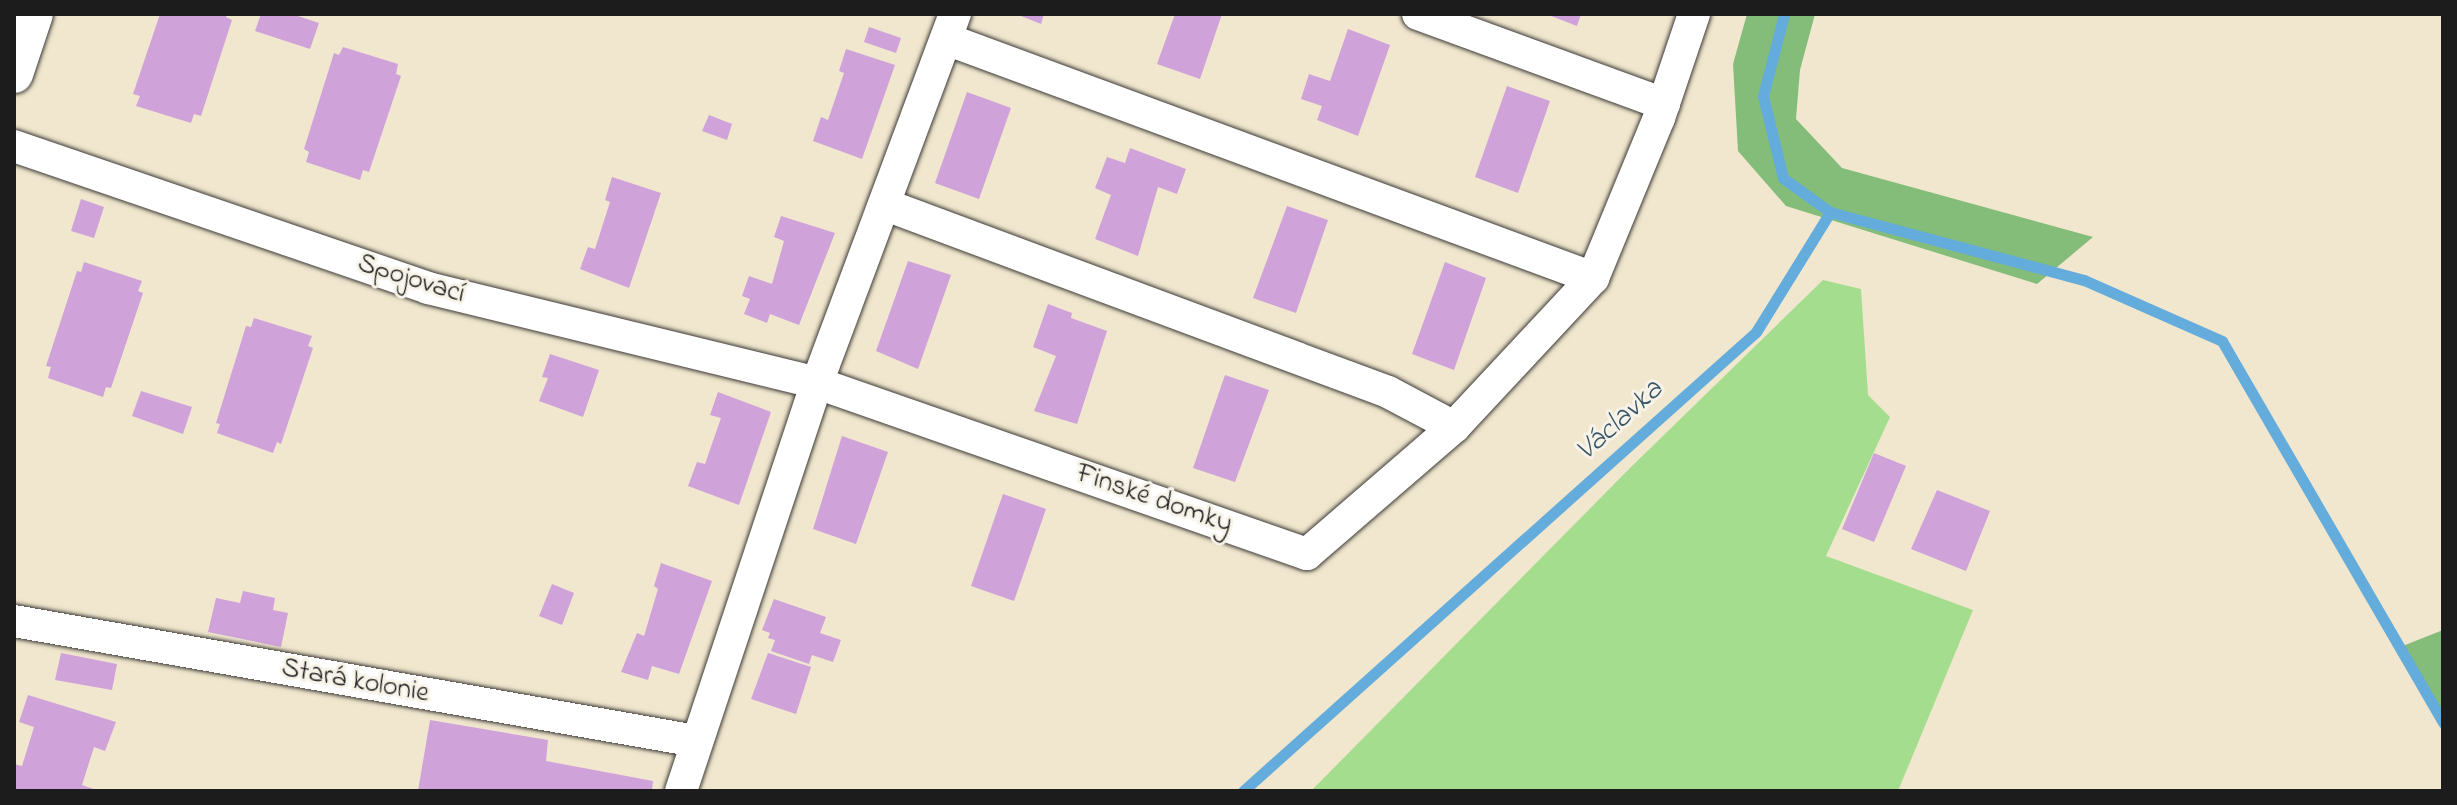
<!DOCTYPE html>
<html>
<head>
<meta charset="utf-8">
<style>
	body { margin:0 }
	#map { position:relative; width:2457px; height:805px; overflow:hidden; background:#f1e7ce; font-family:"Indie Flower",sans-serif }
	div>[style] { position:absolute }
	.green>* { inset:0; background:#a5dd8f }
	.forest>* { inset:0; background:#84bc7a }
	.stream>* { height:11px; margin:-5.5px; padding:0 5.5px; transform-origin:5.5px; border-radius:5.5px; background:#64acdb }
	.building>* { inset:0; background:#cfa2da }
	.roads { filter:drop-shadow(0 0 2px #3c3a37) drop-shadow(0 0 2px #3c3a37) }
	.minor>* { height:32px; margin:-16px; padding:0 16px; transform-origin:16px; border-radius:16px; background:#fff }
	.tertiary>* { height:38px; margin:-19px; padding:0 19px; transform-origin:19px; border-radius:19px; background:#fff }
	span { translate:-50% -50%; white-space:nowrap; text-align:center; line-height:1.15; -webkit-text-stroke:6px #f7f3e8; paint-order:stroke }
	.street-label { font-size:28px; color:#1c1c1c }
	.water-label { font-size:30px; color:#395668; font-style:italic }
	.frame { position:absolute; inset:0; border:16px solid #1c1c1c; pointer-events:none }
</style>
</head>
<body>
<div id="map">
	<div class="green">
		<div style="clip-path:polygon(1823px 280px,1861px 289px,1868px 395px,1890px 417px,1826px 556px,1973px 610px,1898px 791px,1311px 791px,1630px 468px)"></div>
	</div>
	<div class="forest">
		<div style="clip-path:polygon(1747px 14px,1815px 14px,1800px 70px,1796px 119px,1842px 168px,2093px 237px,2037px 284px,1786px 206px,1738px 151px,1733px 64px)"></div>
		<div style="clip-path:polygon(2443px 630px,2443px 732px,2395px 649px)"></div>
	</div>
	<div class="stream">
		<div style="left:1830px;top:212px;width:263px;rotate:15deg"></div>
		<div style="left:2084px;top:280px;width:151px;rotate:23.8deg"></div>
		<div style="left:2222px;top:341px;width:441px;rotate:59.9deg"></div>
		<div style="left:1243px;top:791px;width:688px;rotate:-41.82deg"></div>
		<div style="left:1756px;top:332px;width:141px;rotate:-58.3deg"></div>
		<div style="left:1830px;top:212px;width:58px;rotate:-144.1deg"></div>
		<div style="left:1783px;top:178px;width:84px;rotate:-103.7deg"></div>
		<div style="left:1763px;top:96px;width:85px;rotate:-75.6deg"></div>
	</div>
	<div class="building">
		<div style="clip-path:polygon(160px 14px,227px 14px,226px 17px,232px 20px,201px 116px,194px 114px,191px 123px,136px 106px,140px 96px,133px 94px)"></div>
		<div style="clip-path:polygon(261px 14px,292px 14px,319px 23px,310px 49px,255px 31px)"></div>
		<div style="clip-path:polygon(1016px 14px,1044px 14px,1041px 24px)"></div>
		<div style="clip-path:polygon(1175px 14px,1222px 14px,1200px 79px,1157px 64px)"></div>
		<div style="clip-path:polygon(1546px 14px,1581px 14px,1577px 26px)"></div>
		<div style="clip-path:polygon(869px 27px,901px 38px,896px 53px,864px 42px)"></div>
		<div style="clip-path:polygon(1348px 29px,1390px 45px,1358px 136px,1317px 120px,1322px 106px,1301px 99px,1309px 74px,1330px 81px)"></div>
		<div style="clip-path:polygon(343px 47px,398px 64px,396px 74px,401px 76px,369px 172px,363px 170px,360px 180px,306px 162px,309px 152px,304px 149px,334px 53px,339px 55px)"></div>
		<div style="clip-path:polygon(846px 49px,895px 65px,862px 159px,813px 141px,821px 117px,828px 120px,844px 73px,839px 71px)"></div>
		<div style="clip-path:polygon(1507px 86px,1550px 101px,1518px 193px,1475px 177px)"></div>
		<div style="clip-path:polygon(967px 92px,1011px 108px,979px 199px,935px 183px)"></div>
		<div style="clip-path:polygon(709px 115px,732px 124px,727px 140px,702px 131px)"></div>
		<div style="clip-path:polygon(1130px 148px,1186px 169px,1177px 194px,1158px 187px,1138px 256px,1095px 239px,1111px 195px,1095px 188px,1107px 157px,1125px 163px)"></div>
		<div style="clip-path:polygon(612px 177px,661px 193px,629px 288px,580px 269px,588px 247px,595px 249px,610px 202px,605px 200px)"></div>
		<div style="clip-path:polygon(81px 199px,104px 207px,94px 238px,71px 231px)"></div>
		<div style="clip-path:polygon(1287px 206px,1328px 220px,1296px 313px,1253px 298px)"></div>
		<div style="clip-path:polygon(781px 216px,835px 233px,799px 325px,770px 314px,767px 323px,744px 314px,750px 299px,742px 296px,749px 276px,772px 284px,784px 241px,774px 237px)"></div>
		<div style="clip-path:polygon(908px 261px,951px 275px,918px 369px,876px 351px)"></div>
		<div style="clip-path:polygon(84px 262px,142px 281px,138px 291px,143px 293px,111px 388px,106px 387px,103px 397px,48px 378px,51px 367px,46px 366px,77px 271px,81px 272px)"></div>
		<div style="clip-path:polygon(1445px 262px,1486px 278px,1454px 370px,1412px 354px)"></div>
		<div style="clip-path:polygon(1048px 304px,1072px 313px,1071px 318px,1107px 331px,1077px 424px,1034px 411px,1056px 356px,1033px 347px)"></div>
		<div style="clip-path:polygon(254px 318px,312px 336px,308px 346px,313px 348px,281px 444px,277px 442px,273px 453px,217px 433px,220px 424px,216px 423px,246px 326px,251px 327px)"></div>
		<div style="clip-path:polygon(550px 354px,599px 370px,583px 417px,539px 401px,548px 378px,542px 377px)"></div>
		<div style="clip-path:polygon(1225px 375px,1269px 390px,1235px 482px,1193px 468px)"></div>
		<div style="clip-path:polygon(141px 391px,192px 407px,183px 434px,132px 416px)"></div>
		<div style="clip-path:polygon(718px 392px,771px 412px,739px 505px,688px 486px,697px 462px,705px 464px,721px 418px,710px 415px)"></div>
		<div style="clip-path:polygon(842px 436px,888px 452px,856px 544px,813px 529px)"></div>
		<div style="clip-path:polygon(1874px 453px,1906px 466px,1874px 542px,1842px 529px)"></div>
		<div style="clip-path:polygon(1937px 490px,1990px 511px,1966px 571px,1911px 549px)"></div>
		<div style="clip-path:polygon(1003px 494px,1046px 509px,1014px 601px,971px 586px)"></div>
		<div style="clip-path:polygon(661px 563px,712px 581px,679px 674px,652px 666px,648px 680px,621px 672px,637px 633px,644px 636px,658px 589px,654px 586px)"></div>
		<div style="clip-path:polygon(552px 584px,574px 593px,562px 625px,539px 616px)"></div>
		<div style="clip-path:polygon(243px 591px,275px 598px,273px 610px,288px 613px,281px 647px,208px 632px,216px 598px,240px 603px)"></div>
		<div style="clip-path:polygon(774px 599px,826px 617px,820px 633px,841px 640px,833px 662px,812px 655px,809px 664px,771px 651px,775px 640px,768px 638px,770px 633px,762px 630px)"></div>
		<div style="clip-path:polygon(61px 653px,117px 664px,112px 690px,55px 680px)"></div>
		<div style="clip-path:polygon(768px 653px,811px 667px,796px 714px,751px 699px)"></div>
		<div style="clip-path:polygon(28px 695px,116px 722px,105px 751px,94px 747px,82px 785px,99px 791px,14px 791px,14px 764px,22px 766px,34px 727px,19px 722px)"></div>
		<div style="clip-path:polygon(430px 720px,548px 740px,546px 761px,653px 781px,652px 791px,418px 791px)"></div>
	</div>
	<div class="roads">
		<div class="minor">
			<div style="left:1418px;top:14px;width:262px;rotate:20.1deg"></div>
			<div style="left:946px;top:39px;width:690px;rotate:20.27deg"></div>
			<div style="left:14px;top:146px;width:438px;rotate:18.9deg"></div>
			<div style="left:428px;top:288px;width:400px;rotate:13.7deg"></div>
			<div style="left:817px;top:383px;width:519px;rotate:19.24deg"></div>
			<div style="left:1307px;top:554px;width:194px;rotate:-40.8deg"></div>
			<div style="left:1454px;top:427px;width:204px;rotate:-47deg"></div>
			<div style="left:1593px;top:278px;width:173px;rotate:-67.6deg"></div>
			<div style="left:1659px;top:118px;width:110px;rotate:-71.4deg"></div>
			<div style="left:886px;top:205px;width:536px;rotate:20.43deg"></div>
			<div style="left:1388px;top:392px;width:75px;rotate:27.9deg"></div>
			<div style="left:14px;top:621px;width:692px;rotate:9.98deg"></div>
			<div style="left:681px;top:791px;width:430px;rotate:-71.6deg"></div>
			<div style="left:817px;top:383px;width:394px;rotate:-69.5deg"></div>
		</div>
		<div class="tertiary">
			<div style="left:14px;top:74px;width:63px;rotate:-71.6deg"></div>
		</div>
	</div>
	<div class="street-label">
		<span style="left:411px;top:280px;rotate:17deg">Spojovací</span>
		<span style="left:1154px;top:500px;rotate:19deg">Finské domky</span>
		<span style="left:355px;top:682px;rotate:10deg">Stará kolonie</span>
	</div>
	<div class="water-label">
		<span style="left:1620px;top:421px;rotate:-42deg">Václavka</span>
	</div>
	<div class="frame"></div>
</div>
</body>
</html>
